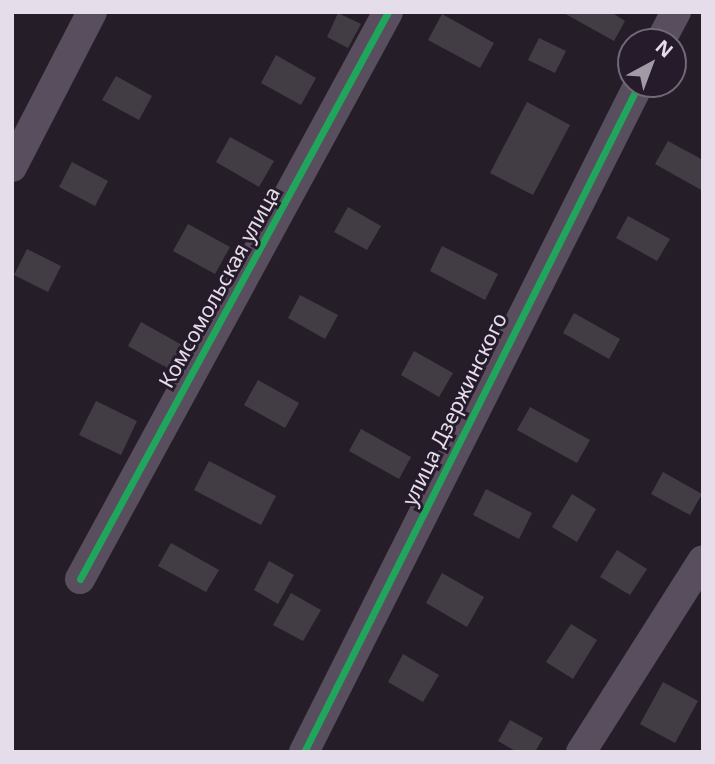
<!DOCTYPE html>
<html>
<head>
<meta charset="utf-8">
<style>
	body { margin:0 }
	#map { position:relative; width:715px; height:764px; overflow:hidden; background:#251e28; font-family:"Noto Sans",sans-serif }
	div>[style] { position:absolute }
	.building>* { inset:0; background:#423d44 }
	.minor>* { height:30px; margin:-15px; padding:0 15px; transform-origin:15px; border-radius:15px; background:#584e5d }
	.cycleway>* { height:7px; margin:-3.5px; padding:0 3.5px; transform-origin:3.5px; border-radius:3.5px; background:#20a55d }
	span { translate:-50% -50%; white-space:nowrap; text-align:center; line-height:1.15; -webkit-text-stroke:6px #261b2b; paint-order:stroke }
	.street-label { font-size:21px; color:#e5dde9 }
	.frame { position:absolute; inset:0; border:14px solid #e5dde9; pointer-events:none }
	.north { position:absolute; left:617px; top:28px; width:70px; height:70px; box-sizing:border-box; background:#261b2b; border:2px solid #726977; border-radius:50%; rotate:41deg; font-size:19px; font-weight:700; line-height:28px; text-align:center; color:#e5dde9 }
	.north::after { content:''; display:block; margin:auto; width:24px; height:32px; background:#a29aa5; clip-path:polygon(50% 0,100% 100%,50% 72%,0 100%) }
</style>
</head>
<body>
<div id="map">
	<div class="building">
		<div style="clip-path:polygon(562px 12px,611px 12px,625px 21px,614px 41px)"></div>
		<div style="clip-path:polygon(338px 13px,361px 24px,348px 48px,327px 37px)"></div>
		<div style="clip-path:polygon(442px 14px,494px 43px,480px 68px,428px 40px)"></div>
		<div style="clip-path:polygon(539px 38px,566px 51px,555px 73px,528px 60px)"></div>
		<div style="clip-path:polygon(276px 55px,316px 78px,301px 105px,261px 83px)"></div>
		<div style="clip-path:polygon(116px 76px,152px 96px,139px 120px,102px 100px)"></div>
		<div style="clip-path:polygon(527px 102px,570px 125px,533px 195px,490px 173px)"></div>
		<div style="clip-path:polygon(230px 137px,274px 161px,259px 187px,216px 162px)"></div>
		<div style="clip-path:polygon(668px 141px,703px 160px,703px 191px,655px 164px)"></div>
		<div style="clip-path:polygon(72px 162px,108px 181px,95px 206px,59px 187px)"></div>
		<div style="clip-path:polygon(348px 207px,381px 226px,367px 250px,334px 232px)"></div>
		<div style="clip-path:polygon(628px 216px,670px 239px,657px 261px,616px 238px)"></div>
		<div style="clip-path:polygon(188px 224px,230px 247px,215px 274px,173px 251px)"></div>
		<div style="clip-path:polygon(442px 246px,498px 274px,485px 300px,430px 271px)"></div>
		<div style="clip-path:polygon(27px 249px,61px 266px,48px 292px,14px 275px)"></div>
		<div style="clip-path:polygon(300px 295px,338px 315px,325px 339px,288px 318px)"></div>
		<div style="clip-path:polygon(574px 313px,620px 339px,609px 359px,563px 333px)"></div>
		<div style="clip-path:polygon(141px 322px,182px 345px,169px 369px,128px 346px)"></div>
		<div style="clip-path:polygon(414px 351px,453px 373px,439px 397px,401px 375px)"></div>
		<div style="clip-path:polygon(258px 380px,299px 403px,285px 428px,244px 405px)"></div>
		<div style="clip-path:polygon(96px 401px,137px 421px,121px 455px,79px 435px)"></div>
		<div style="clip-path:polygon(530px 407px,590px 440px,577px 463px,517px 430px)"></div>
		<div style="clip-path:polygon(361px 429px,411px 457px,399px 479px,349px 451px)"></div>
		<div style="clip-path:polygon(209px 461px,276px 496px,261px 525px,194px 490px)"></div>
		<div style="clip-path:polygon(663px 472px,702px 494px,690px 515px,651px 494px)"></div>
		<div style="clip-path:polygon(486px 489px,532px 513px,519px 539px,473px 515px)"></div>
		<div style="clip-path:polygon(572px 494px,596px 509px,577px 542px,552px 527px)"></div>
		<div style="clip-path:polygon(171px 543px,219px 570px,206px 592px,158px 566px)"></div>
		<div style="clip-path:polygon(617px 550px,647px 569px,630px 595px,600px 577px)"></div>
		<div style="clip-path:polygon(269px 561px,294px 575px,278px 604px,254px 590px)"></div>
		<div style="clip-path:polygon(442px 573px,484px 597px,467px 627px,426px 603px)"></div>
		<div style="clip-path:polygon(291px 593px,321px 610px,303px 641px,273px 625px)"></div>
		<div style="clip-path:polygon(571px 624px,597px 640px,573px 679px,546px 662px)"></div>
		<div style="clip-path:polygon(403px 654px,439px 675px,423px 702px,388px 682px)"></div>
		<div style="clip-path:polygon(663px 682px,698px 701px,675px 743px,640px 724px)"></div>
		<div style="clip-path:polygon(510px 720px,543px 738px,535px 752px,517px 752px,498px 741px)"></div>
	</div>
	<div class="minor">
		<div style="left:660px;top:42px;width:34px;rotate:-62deg"></div>
		<div style="left:12px;top:167px;width:174px;rotate:-62.7deg"></div>
		<div style="left:80px;top:579px;width:645px;rotate:-61.49deg"></div>
		<div style="left:304px;top:752px;width:747px;rotate:-63.37deg"></div>
		<div style="left:581px;top:752px;width:227px;rotate:-57.6deg"></div>
	</div>
	<div class="cycleway">
		<div style="left:80px;top:579px;width:645px;rotate:-61.49deg"></div>
		<div style="left:304px;top:752px;width:747px;rotate:-63.37deg"></div>
	</div>
	<div class="street-label">
		<span style="left:219px;top:287px;rotate:-61deg">Комсомольская улица</span>
		<span style="left:454px;top:409px;rotate:-64deg">улица Дзержинского</span>
	</div>
	<div class="frame"></div>
	<div class="north">N</div>
</div>
</body>
</html>
